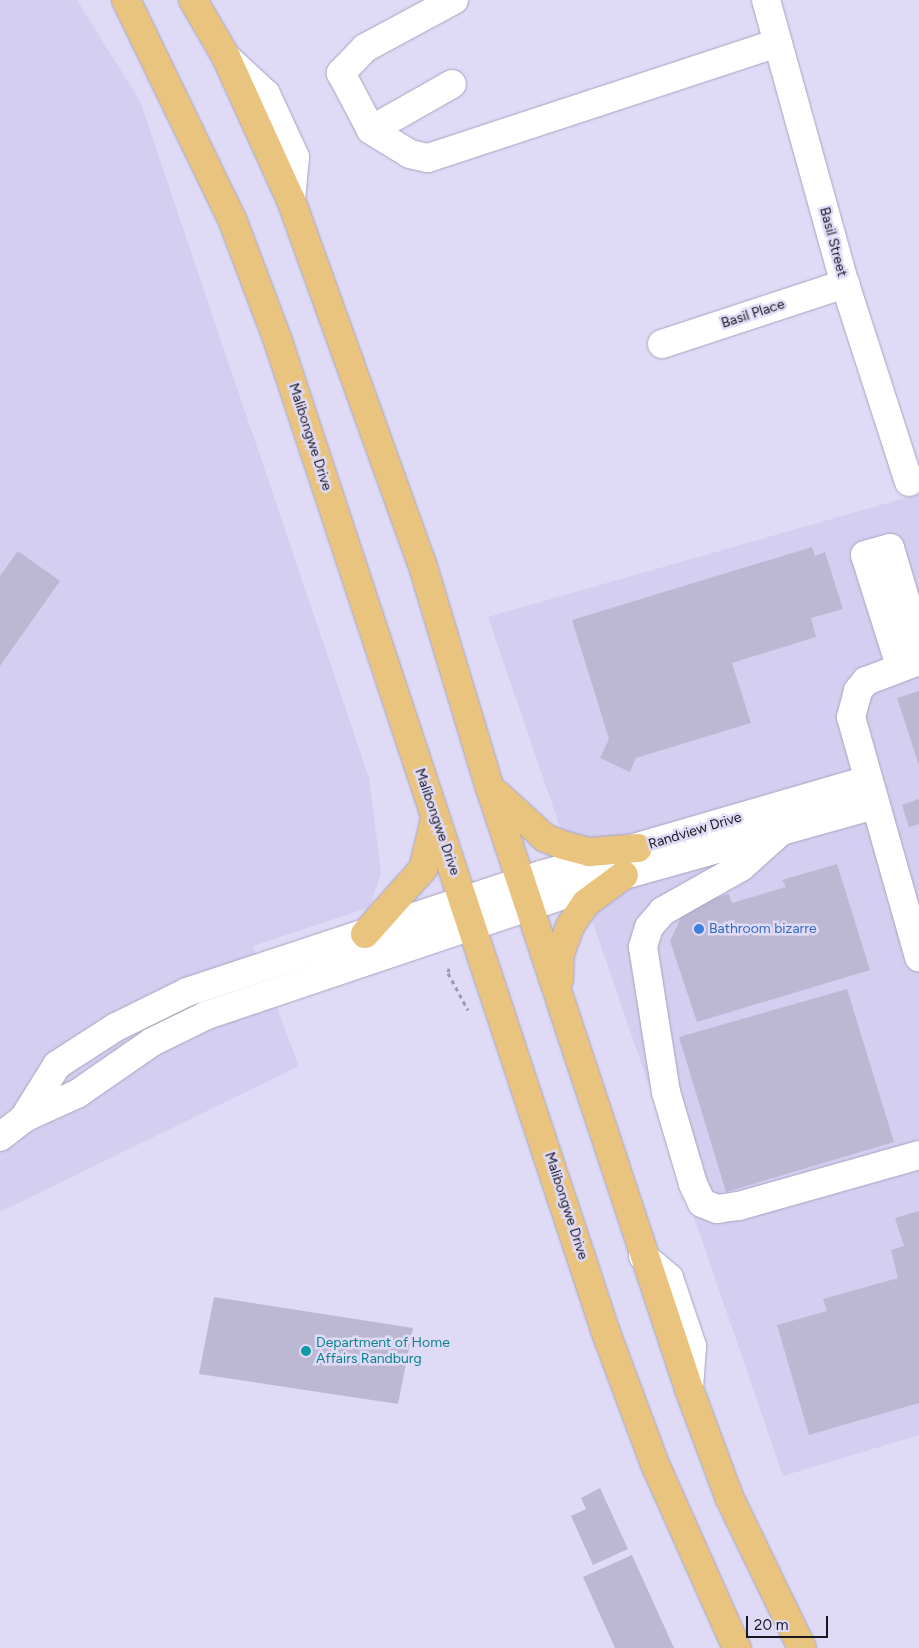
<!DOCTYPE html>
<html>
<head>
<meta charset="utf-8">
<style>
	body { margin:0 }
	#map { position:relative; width:919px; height:1648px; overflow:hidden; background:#dfdaf6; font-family:Figtree,sans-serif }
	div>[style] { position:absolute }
	.built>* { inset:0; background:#d4cef1 }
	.building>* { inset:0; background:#bcb8d3 }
	.path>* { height:3px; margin-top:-1.5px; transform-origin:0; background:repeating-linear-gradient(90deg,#9e9ab0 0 4px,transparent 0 8px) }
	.roads { filter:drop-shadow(0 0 1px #a8a3be) drop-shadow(0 0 1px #a8a3be) }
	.minor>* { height:28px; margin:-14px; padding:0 14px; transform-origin:14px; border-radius:14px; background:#fff }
	.major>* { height:28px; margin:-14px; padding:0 14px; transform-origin:14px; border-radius:14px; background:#e8c47f }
	.dots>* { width:14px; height:14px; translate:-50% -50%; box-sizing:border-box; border:2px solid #dfdaf6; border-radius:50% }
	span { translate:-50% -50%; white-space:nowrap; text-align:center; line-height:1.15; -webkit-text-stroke:5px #dfdaf6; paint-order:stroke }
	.street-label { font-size:14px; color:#191821 }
	.shop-label { font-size:14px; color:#366cbe }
	.left { translate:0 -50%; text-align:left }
	.culture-label { font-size:14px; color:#0d838f }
	.scale { position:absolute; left:746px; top:1616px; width:82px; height:22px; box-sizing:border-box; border:2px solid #191821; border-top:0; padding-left:6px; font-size:15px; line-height:18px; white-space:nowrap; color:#191821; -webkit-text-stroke:4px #dfdaf6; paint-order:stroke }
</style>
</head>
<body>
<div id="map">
	<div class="built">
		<div style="clip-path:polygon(0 0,77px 0,140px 101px,369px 778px,381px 872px,370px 907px,253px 946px,299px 1066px,0 1212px)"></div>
		<div style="clip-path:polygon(919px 494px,919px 1435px,783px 1476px,488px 617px)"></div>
	</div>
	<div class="building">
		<div style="clip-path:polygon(812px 547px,815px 556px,825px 552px,843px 609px,811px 618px,816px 637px,732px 663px,751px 723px,636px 758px,630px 772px,600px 758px,609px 739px,572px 620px)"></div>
		<div style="clip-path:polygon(18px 551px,60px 581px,0 666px,0 576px)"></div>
		<div style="clip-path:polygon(919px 691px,919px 765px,897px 698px)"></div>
		<div style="clip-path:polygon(919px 799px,919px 824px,909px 827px,902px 805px)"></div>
		<div style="clip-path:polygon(837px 864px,870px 970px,697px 1022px,670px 941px,686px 907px,729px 894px,732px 903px,786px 887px,782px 880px)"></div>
		<div style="clip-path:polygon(847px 989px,894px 1142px,726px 1192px,679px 1037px)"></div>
		<div style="clip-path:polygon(919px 1211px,919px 1403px,809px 1435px,777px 1325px,827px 1311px,823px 1299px,898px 1278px,891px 1250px,904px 1246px,895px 1218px)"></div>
		<div style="clip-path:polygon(214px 1297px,413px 1328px,398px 1404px,199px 1374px)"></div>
		<div style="clip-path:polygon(600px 1488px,628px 1549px,593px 1565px,571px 1516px,586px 1509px,581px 1498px)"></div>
		<div style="clip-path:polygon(632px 1555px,674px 1648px,615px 1648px,583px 1577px)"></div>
	</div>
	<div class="path">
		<div style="left:449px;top:968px;width:5px;rotate:101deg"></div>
		<div style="left:448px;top:973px;width:42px;rotate:61.6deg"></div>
	</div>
	<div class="roads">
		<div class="minor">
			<div style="left:454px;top:0;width:101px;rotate:151.7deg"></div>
			<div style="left:365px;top:48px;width:35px;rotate:134deg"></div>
			<div style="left:341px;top:73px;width:64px;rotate:62.2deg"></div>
			<div style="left:371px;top:130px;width:46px;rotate:31.6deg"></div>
			<div style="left:410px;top:154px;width:18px;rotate:13deg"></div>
			<div style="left:428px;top:158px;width:368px;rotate:-18.2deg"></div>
			<div style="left:766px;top:0;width:295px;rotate:74.5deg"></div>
			<div style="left:845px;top:284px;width:208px;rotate:72.1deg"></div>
			<div style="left:226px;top:57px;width:54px;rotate:42.8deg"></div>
			<div style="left:266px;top:94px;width:69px;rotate:65.3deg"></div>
			<div style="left:295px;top:157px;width:43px;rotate:95.3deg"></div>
			<div style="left:371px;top:130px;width:93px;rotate:-29.6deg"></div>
			<div style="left:662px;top:344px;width:193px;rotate:-18.2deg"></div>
			<div style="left:919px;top:661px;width:57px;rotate:159.3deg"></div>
			<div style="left:866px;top:681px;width:13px;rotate:129deg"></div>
			<div style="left:858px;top:691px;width:27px;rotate:105deg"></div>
			<div style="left:851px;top:717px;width:250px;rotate:74.2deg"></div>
			<div style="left:900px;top:666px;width:116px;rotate:-107.5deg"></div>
			<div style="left:865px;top:555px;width:26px;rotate:-16deg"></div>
			<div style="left:890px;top:548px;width:101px;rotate:73.4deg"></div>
			<div style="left:780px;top:832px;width:52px;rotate:138.1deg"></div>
			<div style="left:741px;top:867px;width:90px;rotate:150.6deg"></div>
			<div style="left:663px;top:911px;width:21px;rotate:131deg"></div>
			<div style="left:649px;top:927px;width:21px;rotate:107deg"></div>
			<div style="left:643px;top:947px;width:147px;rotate:81deg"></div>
			<div style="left:666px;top:1092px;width:96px;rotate:73.6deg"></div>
			<div style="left:693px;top:1184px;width:21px;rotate:65deg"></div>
			<div style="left:702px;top:1203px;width:16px;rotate:22deg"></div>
			<div style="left:717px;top:1209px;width:22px;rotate:-8deg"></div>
			<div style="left:739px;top:1206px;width:187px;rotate:-15.8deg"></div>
			<div style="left:24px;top:1118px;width:62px;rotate:-58.1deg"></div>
			<div style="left:57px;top:1065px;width:70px;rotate:-32.8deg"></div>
			<div style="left:116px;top:1027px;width:79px;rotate:-26.2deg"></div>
			<div style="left:187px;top:992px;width:373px;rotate:-18.3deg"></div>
			<div style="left:541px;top:875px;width:340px;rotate:-16.2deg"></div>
			<div style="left:0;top:1137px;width:31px;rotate:-38deg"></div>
			<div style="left:24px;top:1118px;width:58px;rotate:-24.4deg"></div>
			<div style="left:77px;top:1094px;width:91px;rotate:-34.7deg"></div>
			<div style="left:152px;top:1042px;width:61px;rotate:-26.1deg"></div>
			<div style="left:207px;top:1015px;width:440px;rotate:-18.6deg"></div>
			<div style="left:624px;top:875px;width:261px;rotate:-15.6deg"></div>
			<div style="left:643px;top:1256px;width:34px;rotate:40deg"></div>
			<div style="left:669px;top:1278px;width:72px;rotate:71.3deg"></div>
			<div style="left:692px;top:1346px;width:43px;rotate:94deg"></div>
		</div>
		<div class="major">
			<div style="left:126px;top:0;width:243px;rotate:64.2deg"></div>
			<div style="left:232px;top:219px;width:127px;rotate:69.3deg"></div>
			<div style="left:277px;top:338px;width:1045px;rotate:71.7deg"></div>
			<div style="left:605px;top:1330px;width:141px;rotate:69.6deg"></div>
			<div style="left:654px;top:1462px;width:204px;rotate:66deg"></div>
			<div style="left:193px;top:0;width:66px;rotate:59.9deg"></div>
			<div style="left:226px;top:57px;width:157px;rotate:65.6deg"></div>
			<div style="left:291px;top:200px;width:393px;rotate:70.2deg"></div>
			<div style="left:424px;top:570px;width:228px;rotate:73.2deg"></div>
			<div style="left:490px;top:788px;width:633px;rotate:71.68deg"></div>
			<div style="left:689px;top:1389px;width:117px;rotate:69.6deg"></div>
			<div style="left:730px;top:1499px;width:165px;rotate:64.2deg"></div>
			<div style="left:497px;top:794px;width:65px;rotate:42.5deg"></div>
			<div style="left:545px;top:838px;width:19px;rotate:21deg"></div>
			<div style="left:563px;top:845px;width:28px;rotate:15deg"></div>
			<div style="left:590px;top:852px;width:48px;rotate:-4.8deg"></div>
			<div style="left:365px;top:934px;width:87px;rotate:-48.3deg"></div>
			<div style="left:423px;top:869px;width:51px;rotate:-76.5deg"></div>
			<div style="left:559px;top:980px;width:26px;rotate:-88deg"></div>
			<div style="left:560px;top:954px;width:30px;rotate:-70deg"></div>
			<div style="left:570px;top:926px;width:28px;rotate:-55deg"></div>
			<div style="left:586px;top:903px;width:47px;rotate:-36.4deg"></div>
		</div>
	</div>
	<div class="dots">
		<div style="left:699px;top:929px;background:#3f7fe0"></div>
		<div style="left:306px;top:1351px;background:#0f9aa8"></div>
	</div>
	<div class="street-label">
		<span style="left:833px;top:242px;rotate:75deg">Basil Street</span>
		<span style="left:753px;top:314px;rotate:-18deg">Basil Place</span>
		<span style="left:310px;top:437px;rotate:72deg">Malibongwe Drive</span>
		<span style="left:437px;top:822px;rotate:71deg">Malibongwe Drive</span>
		<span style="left:695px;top:831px;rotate:-17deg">Randview Drive</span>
		<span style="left:566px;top:1206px;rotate:72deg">Malibongwe Drive</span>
	</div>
	<div class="shop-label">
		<span class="left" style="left:709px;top:929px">Bathroom bizarre</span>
	</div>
	<div class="culture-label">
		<span class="left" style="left:316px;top:1351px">Department of Home<br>Affairs Randburg</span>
	</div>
	<div class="scale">20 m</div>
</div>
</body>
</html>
